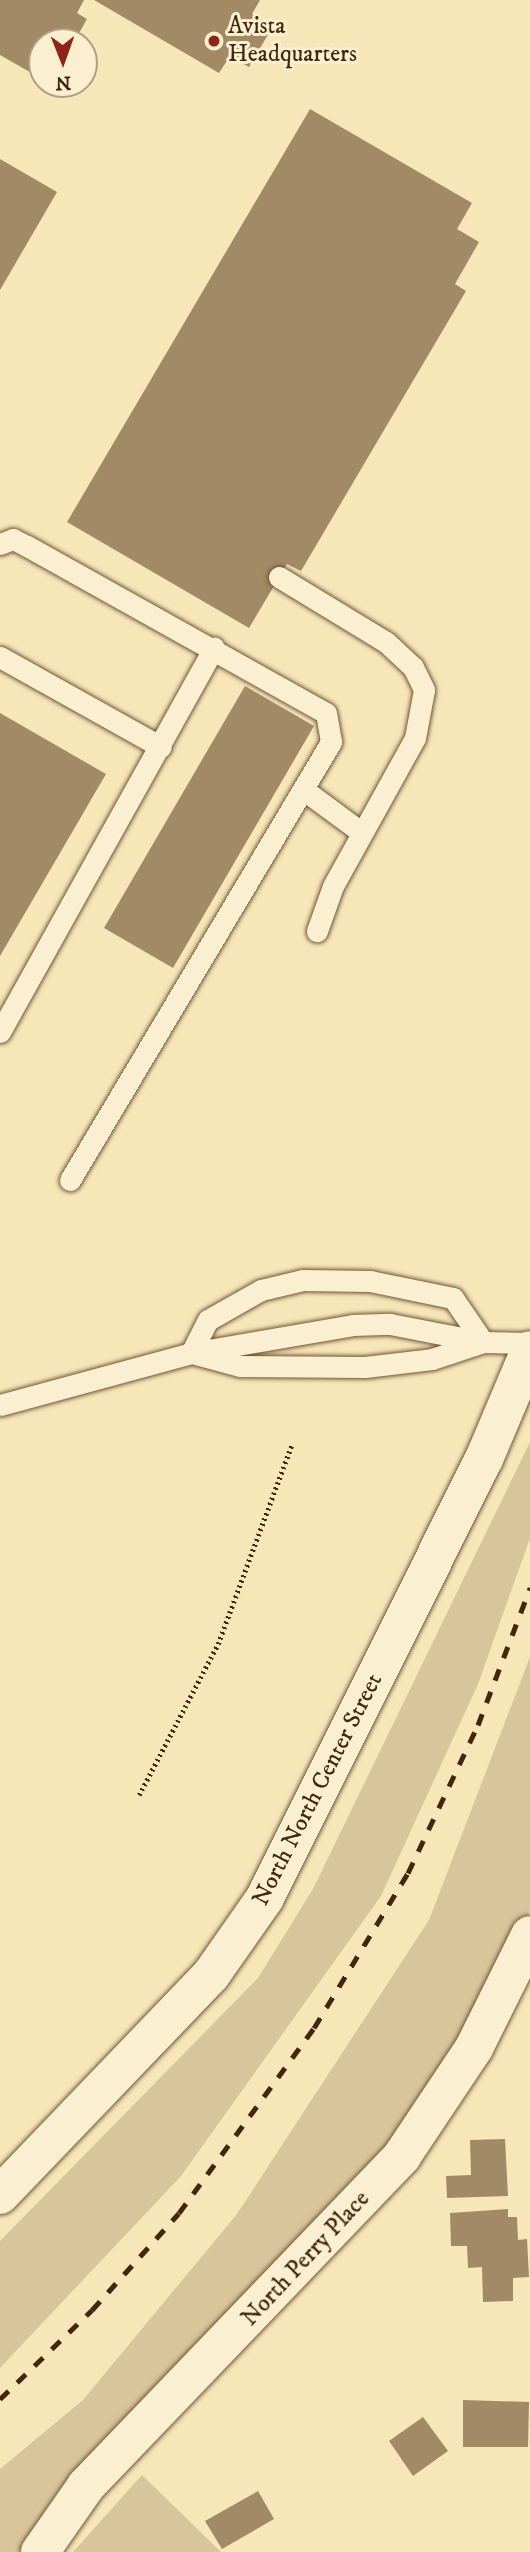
<!DOCTYPE html>
<html>
<head>
<meta charset="utf-8">
<style>
	body { margin:0 }
	#map { position:relative; width:530px; height:2552px; overflow:hidden; background:#f7e6b8; font-family:"IM FELL DW Pica",serif }
	div>[style] { position:absolute }
	.green>* { inset:0; background:#d8c59b }
	.building>* { inset:0; background:#a18a65 }
	.path>* { height:4.5px; margin-top:-2.25px; transform-origin:0; background:repeating-linear-gradient(90deg,#43260b 0 2px,transparent 0 5.5px) }
	.roads { filter:drop-shadow(0 0 2px #705636) drop-shadow(0 0 2px #705636) }
	.service>* { height:21px; margin:-10.5px; padding:0 10.5px; transform-origin:10.5px; border-radius:10.5px; background:#faefd1 }
	.tertiary>* { height:38px; margin:-19px; padding:0 19px; transform-origin:19px; border-radius:19px; background:#faefd1 }
	.secondary>* { height:38px; margin:-19px; padding:0 19px; transform-origin:19px; border-radius:19px; background:#faefd1 }
	.rail>* { height:5px; margin-top:-2.5px; transform-origin:0; background:repeating-linear-gradient(90deg,#43260b 0 12px,transparent 0 24px) }
	.dots>* { width:19px; height:19px; translate:-50% -50%; box-sizing:border-box; border:4px solid #faefd1; border-radius:50% }
	span { translate:-50% -50%; white-space:nowrap; text-align:center; line-height:1.15; -webkit-text-stroke:6px #faefd1; paint-order:stroke }
	.poi-label { font-size:24px; color:#43260b }
	.left { translate:0 -50%; text-align:left }
	.street-label { font-size:24px; color:#43260b }
	.north { position:absolute; left:28px; top:28px; width:70px; height:70px; box-sizing:border-box; background:#faefd1; border:2px solid #b19f82; border-radius:50%; rotate:179deg; font-size:19px; font-weight:700; line-height:28px; text-align:center; color:#43260b }
	.north::after { content:''; display:block; margin:auto; width:24px; height:32px; background:#8f2418; clip-path:polygon(50% 0,100% 100%,50% 72%,0 100%) }
</style>
</head>
<body>
<div id="map">
	<div class="green">
		<div style="clip-path:polygon(530px 1442px,530px 1538px,478px 1684px,381px 1896px,181px 2176px,0 2368px,0 2241px,258px 1978px,313px 1889px)"></div>
		<div style="clip-path:polygon(530px 1657px,530px 1910px,497px 1984px,367px 2178px,19px 2552px,0 2552px,0 2469px,83px 2400px,237px 2214px,429px 1920px)"></div>
		<div style="clip-path:polygon(142px 2475px,221px 2552px,73px 2552px)"></div>
	</div>
	<div class="building">
		<div style="clip-path:polygon(0 0,84px 0,77px 13px,87px 19px,74px 42px,42px 42px,42px 79px,0 55px)"></div>
		<div style="clip-path:polygon(94px 0,260px 0,252px 14px,273px 26px,249px 67px,230px 56px,219px 73px)"></div>
		<div style="clip-path:polygon(310px 109px,472px 203px,457px 229px,479px 242px,455px 284px,466px 291px,301px 571px,287px 564px,249px 628px,67px 522px)"></div>
		<div style="clip-path:polygon(0 159px,57px 192px,0 290px)"></div>
		<div style="clip-path:polygon(245px 686px,314px 726px,173px 968px,104px 928px)"></div>
		<div style="clip-path:polygon(0 713px,106px 774px,0 956px)"></div>
		<div style="clip-path:polygon(505px 2139px,508px 2196px,447px 2198px,446px 2176px,471px 2175px,470px 2140px)"></div>
		<div style="clip-path:polygon(508px 2209px,508px 2217px,517px 2217px,518px 2240px,527px 2239px,529px 2277px,513px 2278px,513px 2301px,483px 2302px,482px 2267px,468px 2268px,467px 2246px,451px 2246px,450px 2213px)"></div>
		<div style="clip-path:polygon(463px 2400px,529px 2402px,528px 2447px,463px 2447px)"></div>
		<div style="clip-path:polygon(423px 2417px,448px 2451px,413px 2476px,389px 2441px)"></div>
		<div style="clip-path:polygon(258px 2491px,274px 2519px,222px 2549px,205px 2521px)"></div>
	</div>
	<div class="path">
		<div style="left:139px;top:1795px;width:170px;rotate:-62.4deg"></div>
		<div style="left:218px;top:1644px;width:213px;rotate:-69.7deg"></div>
	</div>
	<div class="roads">
		<div class="service">
			<div style="left:0;top:544px;width:14px;rotate:-21deg"></div>
			<div style="left:13px;top:539px;width:16px;rotate:27deg"></div>
			<div style="left:27px;top:546px;width:342px;rotate:29.2deg"></div>
			<div style="left:326px;top:713px;width:29px;rotate:80deg"></div>
			<div style="left:331px;top:742px;width:510px;rotate:120.79deg"></div>
			<div style="left:279px;top:577px;width:125px;rotate:31.3deg"></div>
			<div style="left:386px;top:642px;width:37px;rotate:43deg"></div>
			<div style="left:413px;top:667px;width:25px;rotate:64deg"></div>
			<div style="left:424px;top:690px;width:49px;rotate:100.6deg"></div>
			<div style="left:415px;top:738px;width:169px;rotate:119deg"></div>
			<div style="left:333px;top:886px;width:48px;rotate:109.6deg"></div>
			<div style="left:0;top:657px;width:184px;rotate:29.2deg"></div>
			<div style="left:304px;top:790px;width:71px;rotate:36.4deg"></div>
			<div style="left:0;top:1032px;width:440px;rotate:-60.9deg"></div>
			<div style="left:191px;top:1353px;width:37px;rotate:-63deg"></div>
			<div style="left:208px;top:1320px;width:61px;rotate:-29.5deg"></div>
			<div style="left:261px;top:1290px;width:43px;rotate:-13.4deg"></div>
			<div style="left:303px;top:1280px;width:67px;rotate:0.9deg"></div>
			<div style="left:370px;top:1281px;width:85px;rotate:11.6deg"></div>
			<div style="left:453px;top:1298px;width:53px;rotate:55.7deg"></div>
			<div style="left:196px;top:1354px;width:46px;rotate:15.3deg"></div>
			<div style="left:240px;top:1366px;width:125px;rotate:0.5deg"></div>
			<div style="left:365px;top:1367px;width:67px;rotate:-6.8deg"></div>
			<div style="left:432px;top:1359px;width:54px;rotate:-18.4deg"></div>
			<div style="left:0;top:1405px;width:198px;rotate:-15.2deg"></div>
			<div style="left:191px;top:1353px;width:164px;rotate:-9.8deg"></div>
			<div style="left:353px;top:1325px;width:37px;rotate:-2deg"></div>
			<div style="left:390px;top:1324px;width:95px;rotate:11deg"></div>
			<div style="left:483px;top:1342px;width:47px;rotate:1.2deg"></div>
		</div>
		<div class="tertiary">
			<div style="left:0;top:2195px;width:305px;rotate:-46.2deg"></div>
			<div style="left:211px;top:1975px;width:94px;rotate:-55deg"></div>
			<div style="left:265px;top:1898px;width:491px;rotate:-63.5deg"></div>
			<div style="left:484px;top:1459px;width:118px;rotate:-67.1deg"></div>
		</div>
		<div class="secondary">
			<div style="left:40px;top:2552px;width:80px;rotate:-55.1deg"></div>
			<div style="left:86px;top:2486px;width:457px;rotate:-46.2deg"></div>
			<div style="left:402px;top:2156px;width:130px;rotate:-56.3deg"></div>
			<div style="left:474px;top:2048px;width:126px;rotate:-63.6deg"></div>
		</div>
	</div>
	<div class="rail">
		<div style="left:0;top:2399px;width:128px;rotate:-44.1deg"></div>
		<div style="left:92px;top:2310px;width:130px;rotate:-48.1deg"></div>
		<div style="left:179px;top:2213px;width:229px;rotate:-53.9deg"></div>
		<div style="left:314px;top:2028px;width:181px;rotate:-58.8deg"></div>
		<div style="left:408px;top:1873px;width:164px;rotate:-64.7deg"></div>
		<div style="left:478px;top:1725px;width:147px;rotate:-69.2deg"></div>
	</div>
	<div class="dots">
		<div style="left:214px;top:41px;background:#8f2418"></div>
	</div>
	<div class="poi-label">
		<span class="left" style="left:228px;top:41px">Avista<br>Headquarters</span>
	</div>
	<div class="street-label">
		<span style="left:318px;top:1790px;rotate:-63deg">North North Center Street</span>
		<span style="left:306px;top:2259px;rotate:-47deg">North Perry Place</span>
	</div>
	<div class="north">N</div>
</div>
</body>
</html>
